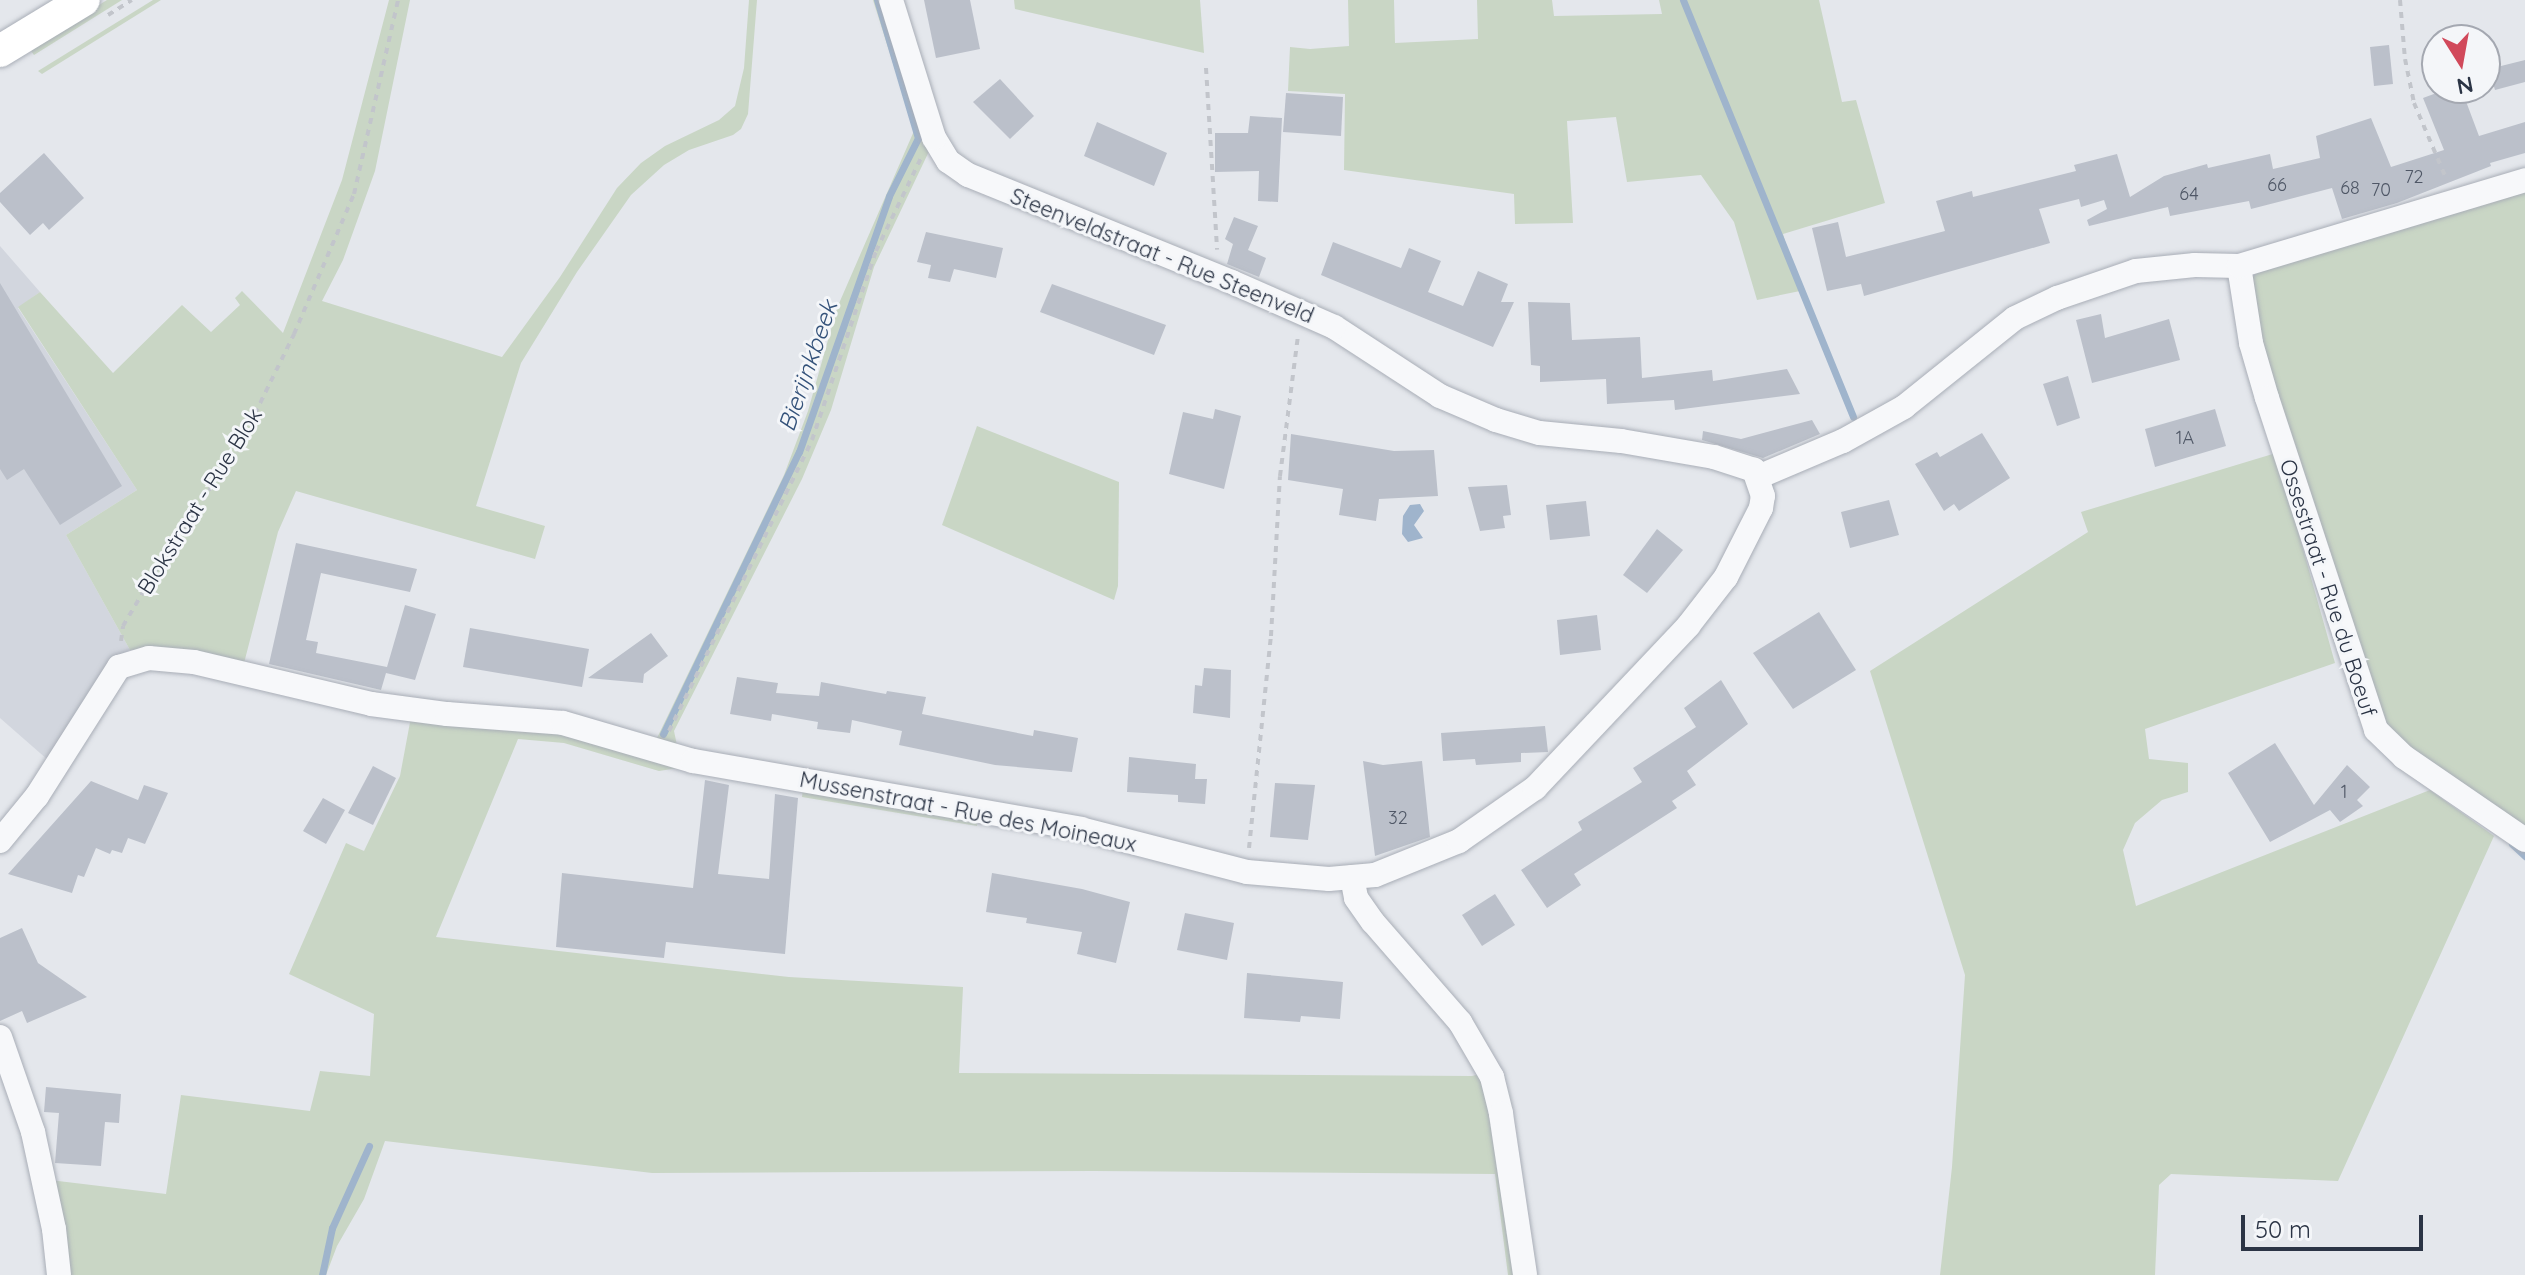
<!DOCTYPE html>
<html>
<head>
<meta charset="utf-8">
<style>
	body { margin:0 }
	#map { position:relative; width:2525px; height:1275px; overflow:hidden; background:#e4e7ec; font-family:Quicksand,sans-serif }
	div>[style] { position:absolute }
	.built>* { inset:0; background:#d2d6de }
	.green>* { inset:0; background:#c9d6c5 }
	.water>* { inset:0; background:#9fb4cc }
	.stream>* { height:7px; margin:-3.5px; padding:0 3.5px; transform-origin:3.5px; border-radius:3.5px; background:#9fb4cc }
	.building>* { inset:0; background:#bbc0ca }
	.path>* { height:4px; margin-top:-2px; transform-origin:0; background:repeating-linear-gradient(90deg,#c2c5cb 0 6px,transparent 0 12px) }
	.roads { filter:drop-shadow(0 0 2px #a9aeb7) drop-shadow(0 0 2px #a9aeb7) }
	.minor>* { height:24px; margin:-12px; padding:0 12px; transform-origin:12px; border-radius:12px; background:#f7f8fa }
	.major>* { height:32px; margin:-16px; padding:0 16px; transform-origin:16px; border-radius:16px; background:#fff }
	span { translate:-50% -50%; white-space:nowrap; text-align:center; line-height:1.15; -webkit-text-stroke:6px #f4f6f9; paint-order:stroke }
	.number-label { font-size:18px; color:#4f5766 }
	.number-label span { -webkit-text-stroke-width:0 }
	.street-label { font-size:22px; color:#2b3445 }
	.water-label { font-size:24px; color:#34527a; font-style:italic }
	.north { position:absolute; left:2421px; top:24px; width:80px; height:80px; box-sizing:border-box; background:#f4f6f9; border:2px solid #a4a8b1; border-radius:50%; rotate:169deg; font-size:22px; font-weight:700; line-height:32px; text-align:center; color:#2b3445 }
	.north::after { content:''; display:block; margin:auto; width:28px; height:36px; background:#d1495b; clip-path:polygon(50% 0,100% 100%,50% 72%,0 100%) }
	.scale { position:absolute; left:2241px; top:1215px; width:182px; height:36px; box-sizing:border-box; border:4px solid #2b3445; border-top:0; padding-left:10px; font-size:24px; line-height:28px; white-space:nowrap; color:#2b3445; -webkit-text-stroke:6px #f4f6f9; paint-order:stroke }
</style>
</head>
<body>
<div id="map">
	<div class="built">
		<div style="clip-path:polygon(0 246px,40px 292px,18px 308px,137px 490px,66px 535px,130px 650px,115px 657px,48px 760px,0 718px)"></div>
	</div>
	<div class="green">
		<div style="clip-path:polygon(107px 0,122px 0,34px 55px,29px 48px)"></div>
		<div style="clip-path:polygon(153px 0,161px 0,42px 74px,38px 71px)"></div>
		<div style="clip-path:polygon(389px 0,410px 0,375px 171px,343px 260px,322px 301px,502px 357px,560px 277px,617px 188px,641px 163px,665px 146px,719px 120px,735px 106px,744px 68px,749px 0,757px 0,748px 114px,741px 129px,733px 135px,689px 150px,664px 165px,631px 195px,577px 272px,521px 363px,476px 506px,545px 526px,535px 559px,296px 491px,278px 532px,243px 667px,177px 651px,130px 650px,66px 535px,137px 490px,18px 307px,40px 292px,113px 373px,182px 305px,211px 332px,240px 305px,235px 298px,242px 291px,283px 333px,342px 180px)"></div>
		<div style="clip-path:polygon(873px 0,882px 0,915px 115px,909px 114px)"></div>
		<div style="clip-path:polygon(1014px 0,1200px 0,1204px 53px,1015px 9px)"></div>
		<div style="clip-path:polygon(1348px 0,1394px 0,1395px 43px,1478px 39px,1477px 0,1552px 0,1554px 16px,1662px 14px,1659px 0,1819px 0,1842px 102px,1856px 100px,1885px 203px,1783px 234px,1800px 291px,1757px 300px,1734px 222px,1701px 175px,1627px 182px,1616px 117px,1567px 121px,1573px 223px,1515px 224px,1514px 194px,1344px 170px,1345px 94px,1288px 91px,1290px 47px,1310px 49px,1349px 46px)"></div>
		<div style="clip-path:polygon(917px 124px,932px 145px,874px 267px,831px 410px,802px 479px,674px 731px,678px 750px,657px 738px,784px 475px,808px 411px,837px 308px)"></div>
		<div style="clip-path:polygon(2525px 191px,2525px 834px,2391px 738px,2285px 444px,2248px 281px,2260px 270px)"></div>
		<div style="clip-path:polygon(977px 426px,1119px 482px,1118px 586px,1114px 600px,942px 525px)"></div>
		<div style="clip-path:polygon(2276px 453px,2335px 663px,2145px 729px,2149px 759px,2188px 763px,2188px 792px,2162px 800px,2135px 823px,2123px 850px,2136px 906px,2430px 790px,2494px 836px,2338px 1181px,2171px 1174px,2159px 1185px,2155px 1275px,1940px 1275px,1952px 1167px,1965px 975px,1870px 671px,2088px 532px,2081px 512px)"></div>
		<div style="clip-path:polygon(411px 717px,553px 727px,691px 766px,659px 771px,564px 743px,518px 739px,436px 937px,789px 977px,963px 987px,959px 1073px,1472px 1076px,1484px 1073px,1520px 1275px,1508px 1275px,1495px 1174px,1094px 1171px,652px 1173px,385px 1141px,364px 1199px,337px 1246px,326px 1275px,63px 1275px,50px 1180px,166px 1194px,181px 1095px,310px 1111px,320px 1071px,370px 1076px,374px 1014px,289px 974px,346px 843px,364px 851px,400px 776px)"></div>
		<div style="clip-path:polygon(803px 788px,978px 815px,977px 826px,802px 797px)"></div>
	</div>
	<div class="water">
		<div style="clip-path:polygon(1420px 504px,1424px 511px,1414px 525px,1423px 538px,1408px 542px,1402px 534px,1403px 516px,1410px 505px)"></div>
	</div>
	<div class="stream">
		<div style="left:1683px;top:0;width:450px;rotate:67.8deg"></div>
		<div style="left:663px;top:734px;width:313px;rotate:-64.3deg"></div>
		<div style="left:799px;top:452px;width:271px;rotate:-70.6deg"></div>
		<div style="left:889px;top:196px;width:65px;rotate:-63.4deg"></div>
		<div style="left:918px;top:138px;width:144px;rotate:-106.5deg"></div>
		<div style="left:2512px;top:844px;width:18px;rotate:43deg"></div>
		<div style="left:322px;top:1275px;width:48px;rotate:-78deg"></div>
		<div style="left:332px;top:1228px;width:90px;rotate:-65.7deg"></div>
	</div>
	<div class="building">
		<div style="clip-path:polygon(924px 0,970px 0,980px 49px,936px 58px)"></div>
		<div style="clip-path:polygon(2389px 45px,2393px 84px,2374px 86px,2370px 47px)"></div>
		<div style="clip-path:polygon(2525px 60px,2525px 82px,2495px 90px,2489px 69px)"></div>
		<div style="clip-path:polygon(1000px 79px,1034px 116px,1010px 139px,973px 102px)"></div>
		<div style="clip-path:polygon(2450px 88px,2461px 88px,2479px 136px,2525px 122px,2525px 153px,2490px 163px,2491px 166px,2397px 203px,2342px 219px,2332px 188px,2251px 209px,2249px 201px,2170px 216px,2168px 207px,2089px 226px,2087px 220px,2107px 209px,2104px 200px,2081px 207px,2079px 199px,2039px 209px,2050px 243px,1864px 296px,1861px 284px,1827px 291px,1812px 228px,1838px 222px,1846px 257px,1945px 231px,1936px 201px,1972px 191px,1973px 197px,2076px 171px,2074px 165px,2117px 154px,2130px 197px,2164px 176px,2207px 164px,2208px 168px,2270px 154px,2273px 169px,2320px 158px,2316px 136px,2371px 118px,2391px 167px,2444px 150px,2423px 98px)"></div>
		<div style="clip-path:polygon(1286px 93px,1343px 97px,1341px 136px,1283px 132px)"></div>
		<div style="clip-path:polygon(1250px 116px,1282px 118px,1278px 202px,1258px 201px,1259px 171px,1215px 172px,1215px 133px,1248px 133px)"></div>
		<div style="clip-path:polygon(1097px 122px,1167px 153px,1154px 186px,1084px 156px)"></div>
		<div style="clip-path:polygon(44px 153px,84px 198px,49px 230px,43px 223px,30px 235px,0 202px,0 193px)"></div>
		<div style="clip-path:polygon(1234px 217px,1258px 226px,1248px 250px,1266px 258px,1259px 277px,1227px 264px,1233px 244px,1225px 239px)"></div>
		<div style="clip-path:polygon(926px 232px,1003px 248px,996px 278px,954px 269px,950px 282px,928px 278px,931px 265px,917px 262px)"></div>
		<div style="clip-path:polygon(1333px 242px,1401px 268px,1409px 248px,1441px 261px,1428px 292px,1463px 306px,1478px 271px,1508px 284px,1501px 302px,1514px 302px,1493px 347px,1321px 275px)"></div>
		<div style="clip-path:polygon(0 283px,122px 486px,60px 525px,24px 469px,7px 480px,0 469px)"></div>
		<div style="clip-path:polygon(1052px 284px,1166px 325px,1154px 355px,1040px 312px)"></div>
		<div style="clip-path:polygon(1528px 302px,1570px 303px,1572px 340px,1640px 337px,1642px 378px,1712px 370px,1713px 381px,1787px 369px,1800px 394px,1675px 410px,1674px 400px,1607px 404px,1606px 379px,1540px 382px,1540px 366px,1531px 365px)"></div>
		<div style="clip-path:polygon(2101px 314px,2105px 338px,2169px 319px,2180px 360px,2092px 383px,2076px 320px)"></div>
		<div style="clip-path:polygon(2068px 376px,2080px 418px,2057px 426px,2043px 384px)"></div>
		<div style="clip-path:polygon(1215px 409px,1241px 416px,1224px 489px,1169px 474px,1183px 412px,1213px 419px)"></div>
		<div style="clip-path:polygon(2215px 409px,2226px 446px,2155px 467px,2145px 429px)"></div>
		<div style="clip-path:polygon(1812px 420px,1820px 434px,1763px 458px,1702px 440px,1703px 431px,1741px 439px)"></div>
		<div style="clip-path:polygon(1982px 433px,2010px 478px,1959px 511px,1954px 504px,1944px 511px,1915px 464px,1937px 452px,1940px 457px)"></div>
		<div style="clip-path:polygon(1291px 434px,1394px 451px,1434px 450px,1438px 496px,1379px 499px,1376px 521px,1339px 515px,1343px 489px,1288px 480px)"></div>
		<div style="clip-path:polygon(1507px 485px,1511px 515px,1503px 516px,1505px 528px,1480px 531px,1468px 487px)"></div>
		<div style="clip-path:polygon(1889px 500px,1899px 535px,1850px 548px,1841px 512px)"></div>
		<div style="clip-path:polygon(1586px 501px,1590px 536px,1550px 540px,1546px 505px)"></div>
		<div style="clip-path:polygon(1657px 529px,1683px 550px,1647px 593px,1623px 575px)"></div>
		<div style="clip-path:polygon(296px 543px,417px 569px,410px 592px,321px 573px,306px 640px,318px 642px,316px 653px,387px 667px,405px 605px,436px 614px,415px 680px,386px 673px,381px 690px,269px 664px)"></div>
		<div style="clip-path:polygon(1819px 612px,1856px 670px,1793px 709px,1753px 653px)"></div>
		<div style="clip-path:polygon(1597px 615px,1601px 650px,1560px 655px,1557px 620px)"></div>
		<div style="clip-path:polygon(470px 628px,589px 649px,582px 687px,463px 667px)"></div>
		<div style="clip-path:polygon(651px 633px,668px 656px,644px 674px,643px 683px,588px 678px)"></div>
		<div style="clip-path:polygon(1204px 668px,1231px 670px,1230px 718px,1193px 713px,1195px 685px,1202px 686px)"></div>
		<div style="clip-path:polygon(737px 677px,778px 683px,776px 693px,819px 696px,821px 682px,886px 694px,887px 691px,926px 697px,922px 714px,1033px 736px,1034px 730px,1078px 738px,1072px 772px,995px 765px,899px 745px,902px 731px,852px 720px,850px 733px,817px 729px,818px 722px,772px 714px,771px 721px,730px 714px)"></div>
		<div style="clip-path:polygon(1721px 680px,1748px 724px,1687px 771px,1696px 785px,1672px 801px,1677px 808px,1574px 874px,1581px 885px,1547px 908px,1521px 870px,1582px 830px,1578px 822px,1642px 782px,1633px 768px,1696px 727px,1684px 708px)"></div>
		<div style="clip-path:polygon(1545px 726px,1548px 752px,1521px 753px,1521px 762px,1476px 765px,1475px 759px,1443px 761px,1441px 733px)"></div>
		<div style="clip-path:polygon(2275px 743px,2314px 805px,2347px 765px,2370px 787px,2357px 800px,2363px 806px,2340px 822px,2330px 810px,2270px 842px,2228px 773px)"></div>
		<div style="clip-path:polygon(1129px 757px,1196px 764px,1195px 779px,1207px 779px,1205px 804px,1178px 802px,1178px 795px,1127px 792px)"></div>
		<div style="clip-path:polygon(1363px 761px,1383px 765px,1422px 761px,1430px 837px,1375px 856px)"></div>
		<div style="clip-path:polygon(373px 766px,396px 778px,373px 825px,348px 813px)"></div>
		<div style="clip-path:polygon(705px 780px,729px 785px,718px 874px,769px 879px,775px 794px,798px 798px,785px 954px,666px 942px,664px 958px,556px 947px,562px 873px,693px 888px)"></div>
		<div style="clip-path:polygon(91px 781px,138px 800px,144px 785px,168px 793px,145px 844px,128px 838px,122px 853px,112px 850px,110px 854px,96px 848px,84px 877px,78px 875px,72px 893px,8px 874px)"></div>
		<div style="clip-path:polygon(1275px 783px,1315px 785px,1308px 840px,1270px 837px)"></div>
		<div style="clip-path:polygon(323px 798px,345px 810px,326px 844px,303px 831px)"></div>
		<div style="clip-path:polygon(992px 873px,1082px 889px,1130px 902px,1116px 963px,1077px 954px,1082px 932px,1026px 923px,1027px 918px,986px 912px)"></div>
		<div style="clip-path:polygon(1495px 894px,1515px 925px,1482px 946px,1462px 915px)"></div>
		<div style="clip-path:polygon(1185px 913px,1234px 923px,1227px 960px,1177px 950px)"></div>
		<div style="clip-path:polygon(22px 928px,38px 963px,87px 997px,27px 1023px,22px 1011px,0 1021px,0 938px)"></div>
		<div style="clip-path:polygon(1247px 973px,1343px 982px,1340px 1019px,1301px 1016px,1300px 1022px,1244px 1018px)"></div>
		<div style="clip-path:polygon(46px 1087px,121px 1094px,119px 1123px,105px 1122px,101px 1166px,55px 1163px,59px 1113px,44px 1112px)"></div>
	</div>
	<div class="path">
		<div style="left:2400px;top:0;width:59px;rotate:85.2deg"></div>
		<div style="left:2405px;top:59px;width:45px;rotate:78.4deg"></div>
		<div style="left:2414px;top:103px;width:82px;rotate:66.9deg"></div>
		<div style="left:108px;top:15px;width:28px;rotate:-32deg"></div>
		<div style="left:1206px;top:68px;width:182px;rotate:86.5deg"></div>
		<div style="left:121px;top:641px;width:15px;rotate:-82deg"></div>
		<div style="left:123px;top:626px;width:77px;rotate:-59.4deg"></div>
		<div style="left:162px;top:560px;width:138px;rotate:-56deg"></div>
		<div style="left:239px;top:446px;width:125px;rotate:-63.8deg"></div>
		<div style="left:294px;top:334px;width:152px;rotate:-66.8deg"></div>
		<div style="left:354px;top:194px;width:199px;rotate:-77.2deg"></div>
		<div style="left:669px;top:731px;width:324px;rotate:-63.8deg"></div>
		<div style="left:812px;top:440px;width:200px;rotate:-71.3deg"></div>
		<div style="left:876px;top:251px;width:103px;rotate:-64.2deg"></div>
		<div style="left:1249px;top:848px;width:213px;rotate:-84.1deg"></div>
		<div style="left:1271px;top:636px;width:160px;rotate:-86.8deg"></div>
		<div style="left:1280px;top:476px;width:142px;rotate:-82.7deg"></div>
	</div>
	<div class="roads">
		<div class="minor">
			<div style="left:2239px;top:266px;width:78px;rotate:81.1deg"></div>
			<div style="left:2251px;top:343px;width:57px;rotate:73.8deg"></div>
			<div style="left:2267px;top:398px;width:349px;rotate:71.8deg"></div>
			<div style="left:2376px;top:730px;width:39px;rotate:44deg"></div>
			<div style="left:2404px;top:757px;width:147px;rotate:34.4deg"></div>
			<div style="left:1758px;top:477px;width:92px;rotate:-23deg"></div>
			<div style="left:1843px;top:441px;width:70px;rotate:-29.1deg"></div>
			<div style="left:1904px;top:407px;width:142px;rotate:-38.7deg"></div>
			<div style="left:2015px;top:318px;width:47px;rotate:-25.5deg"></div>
			<div style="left:2057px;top:298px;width:83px;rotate:-18.9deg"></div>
			<div style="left:2136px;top:271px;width:59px;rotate:-5.8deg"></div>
			<div style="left:2195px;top:265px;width:44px;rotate:1.3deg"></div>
			<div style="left:2239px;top:266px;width:299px;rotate:-16.7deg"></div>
			<div style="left:0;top:841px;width:58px;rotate:-50.6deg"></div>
			<div style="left:37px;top:796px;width:153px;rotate:-57.6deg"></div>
			<div style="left:119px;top:667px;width:31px;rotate:-17deg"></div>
			<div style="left:149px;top:658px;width:45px;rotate:5.1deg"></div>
			<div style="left:194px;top:662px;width:182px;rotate:13.3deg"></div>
			<div style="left:371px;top:704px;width:77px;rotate:7.5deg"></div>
			<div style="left:447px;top:714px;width:116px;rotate:4.4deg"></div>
			<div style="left:563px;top:723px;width:135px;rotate:16.3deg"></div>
			<div style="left:693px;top:761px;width:394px;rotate:9.9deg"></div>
			<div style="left:1081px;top:829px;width:171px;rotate:14.5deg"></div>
			<div style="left:1247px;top:872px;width:82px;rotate:4.9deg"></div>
			<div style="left:1329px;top:879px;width:46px;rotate:-5deg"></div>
			<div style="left:1375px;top:875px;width:91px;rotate:-22deg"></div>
			<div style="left:1459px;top:841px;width:93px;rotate:-34.9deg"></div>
			<div style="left:1535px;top:788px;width:223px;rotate:-46.6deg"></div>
			<div style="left:1688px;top:626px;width:62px;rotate:-52.2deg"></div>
			<div style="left:1726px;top:577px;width:77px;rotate:-63.1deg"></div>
			<div style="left:1761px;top:508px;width:12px;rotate:-81deg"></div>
			<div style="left:1763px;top:496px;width:28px;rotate:-109deg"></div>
			<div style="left:1754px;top:470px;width:42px;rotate:-162deg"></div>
			<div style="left:1714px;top:457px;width:94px;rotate:-170.2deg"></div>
			<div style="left:1621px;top:441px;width:82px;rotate:-174.4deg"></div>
			<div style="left:1539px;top:433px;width:45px;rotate:-163.2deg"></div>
			<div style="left:1496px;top:420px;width:61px;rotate:-156.8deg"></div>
			<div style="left:1440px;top:396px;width:126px;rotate:-146.9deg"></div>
			<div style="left:1334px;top:327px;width:111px;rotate:-156.2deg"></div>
			<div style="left:1232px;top:282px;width:285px;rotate:-157.9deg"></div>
			<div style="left:968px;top:175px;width:24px;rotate:-145deg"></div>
			<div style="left:948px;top:161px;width:27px;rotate:-121deg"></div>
			<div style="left:934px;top:138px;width:145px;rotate:-107.3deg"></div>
			<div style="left:1352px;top:877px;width:21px;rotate:79deg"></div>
			<div style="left:1356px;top:898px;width:29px;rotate:55deg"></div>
			<div style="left:1373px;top:922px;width:133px;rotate:49deg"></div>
			<div style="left:1460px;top:1022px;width:64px;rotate:59.8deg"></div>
			<div style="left:1492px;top:1077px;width:38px;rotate:76deg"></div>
			<div style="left:1501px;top:1114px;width:163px;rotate:81.5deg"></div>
			<div style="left:0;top:1037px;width:101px;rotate:70.8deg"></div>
			<div style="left:33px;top:1132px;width:99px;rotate:77.8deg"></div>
			<div style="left:54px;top:1229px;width:46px;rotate:83.8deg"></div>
		</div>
		<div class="major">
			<div style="left:0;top:51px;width:98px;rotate:-31.3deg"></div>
		</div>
	</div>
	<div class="number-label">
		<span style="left:2414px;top:177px">72</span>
		<span style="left:2277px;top:185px">66</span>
		<span style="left:2350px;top:188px">68</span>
		<span style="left:2381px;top:190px">70</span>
		<span style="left:2189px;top:194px">64</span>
		<span style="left:2185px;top:438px">1A</span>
		<span style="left:2344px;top:792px">1</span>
		<span style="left:1398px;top:818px">32</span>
	</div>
	<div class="street-label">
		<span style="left:1162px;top:256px;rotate:22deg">Steenveldstraat - Rue Steenveld</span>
		<span style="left:200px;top:501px;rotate:-58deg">Blokstraat - Rue Blok</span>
		<span style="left:2328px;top:588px;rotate:72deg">Ossestraat - Rue du Boeuf</span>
		<span style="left:968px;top:812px;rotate:11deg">Mussenstraat - Rue des Moineaux</span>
	</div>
	<div class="water-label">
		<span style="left:808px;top:366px;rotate:-71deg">Bierijnkbeek</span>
	</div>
	<div class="north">N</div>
	<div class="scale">50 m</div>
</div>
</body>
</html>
